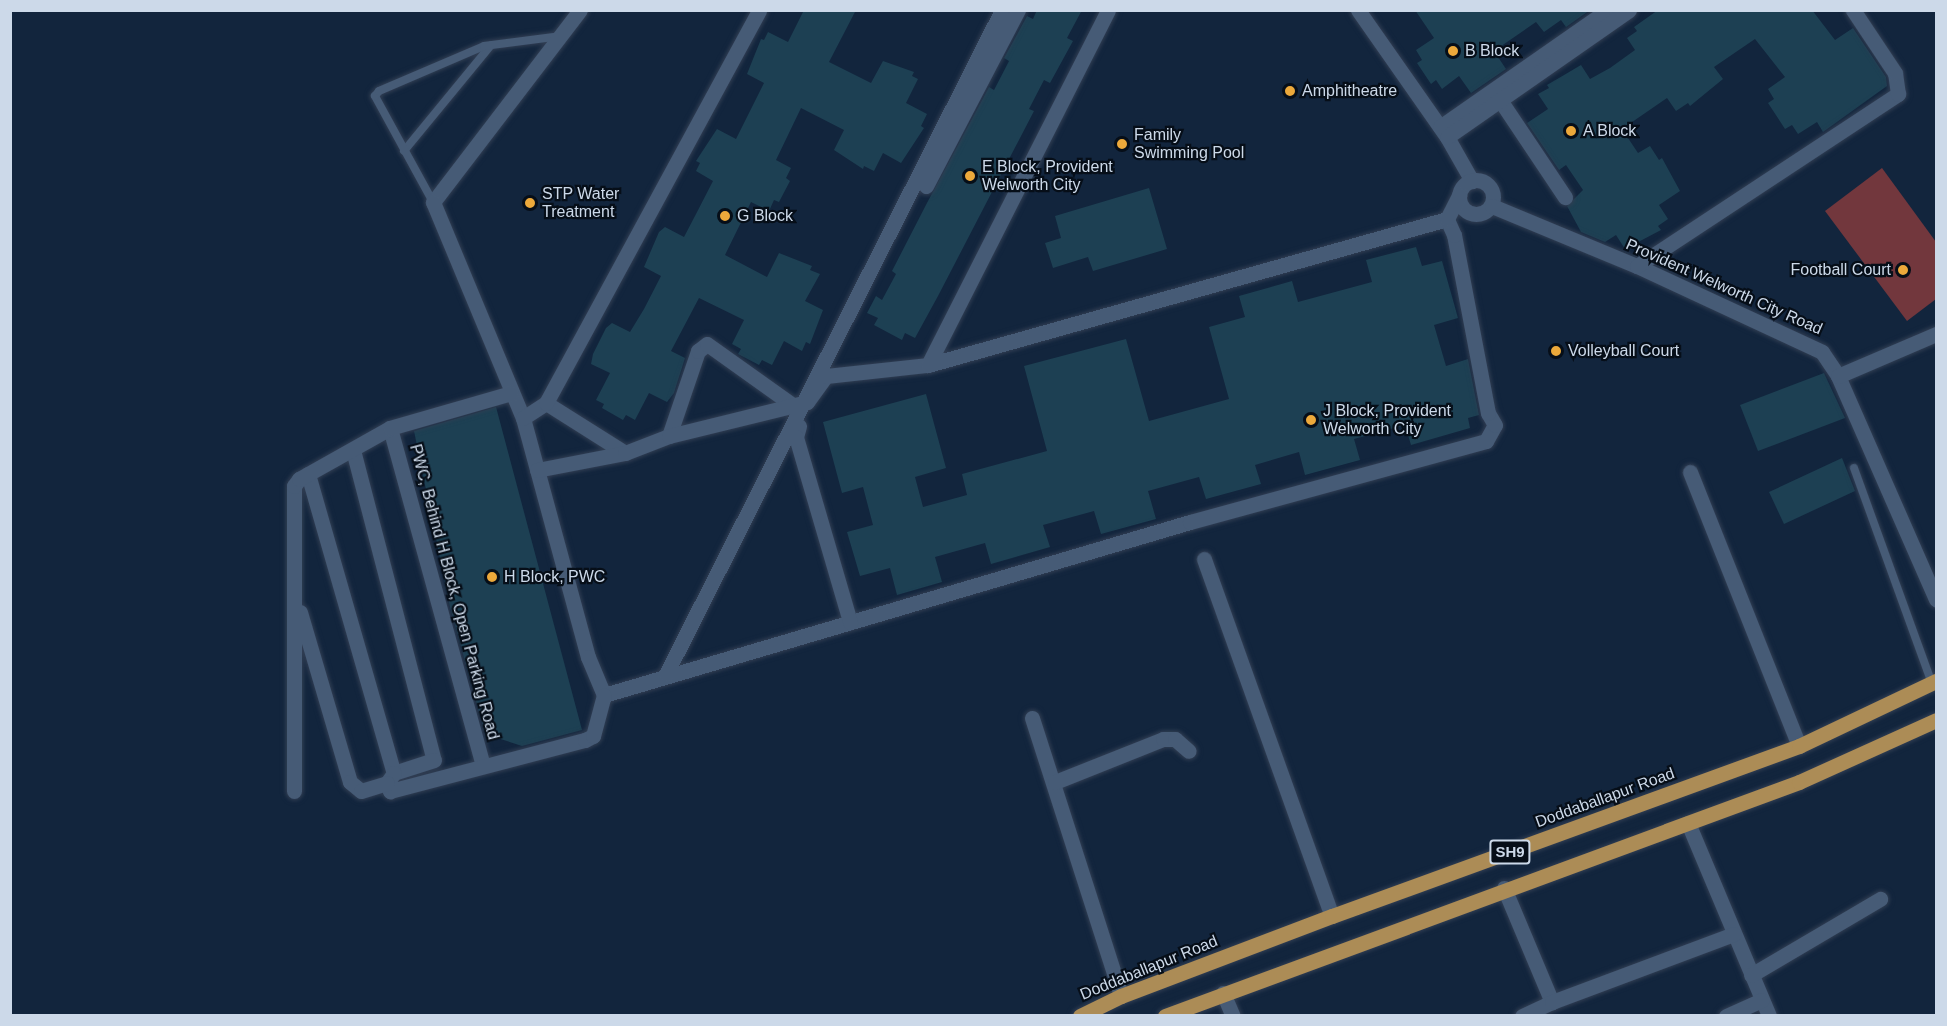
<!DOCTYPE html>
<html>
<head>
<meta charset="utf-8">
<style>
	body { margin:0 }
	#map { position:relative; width:1947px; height:1026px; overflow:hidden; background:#12253d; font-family:Helvetica,sans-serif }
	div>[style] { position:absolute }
	.green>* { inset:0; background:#72373d }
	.building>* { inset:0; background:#1d4053 }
	.roads { filter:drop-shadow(0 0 2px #313e53) drop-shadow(0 0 2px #313e53) }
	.lane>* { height:8px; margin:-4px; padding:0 4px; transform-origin:4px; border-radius:4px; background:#465b76 }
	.street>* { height:15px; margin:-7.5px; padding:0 7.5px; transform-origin:7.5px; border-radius:7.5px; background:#465b76 }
	.street>.ring { margin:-7.5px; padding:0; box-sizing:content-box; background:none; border:15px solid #465b76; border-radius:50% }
	.primary>* { height:15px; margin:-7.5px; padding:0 7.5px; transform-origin:7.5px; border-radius:7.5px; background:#ac8c56 }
	.dots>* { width:16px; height:16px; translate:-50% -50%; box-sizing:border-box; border:3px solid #060e18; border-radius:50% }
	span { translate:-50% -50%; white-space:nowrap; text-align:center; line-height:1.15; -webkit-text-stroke:4.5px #060e18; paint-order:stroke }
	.shield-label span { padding:2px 4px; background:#060e18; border:2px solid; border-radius:4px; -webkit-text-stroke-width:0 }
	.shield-label { font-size:15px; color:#ccd9e9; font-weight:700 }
	.poi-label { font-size:16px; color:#ccd9e9 }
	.left { translate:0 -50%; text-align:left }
	.right { translate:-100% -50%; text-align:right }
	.street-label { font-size:16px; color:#ccd9e9 }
	.frame { position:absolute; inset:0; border:12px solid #ccd9e9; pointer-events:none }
</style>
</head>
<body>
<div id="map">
	<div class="green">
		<div style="clip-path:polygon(1882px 168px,1936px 242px,1936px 299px,1907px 321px,1825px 211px)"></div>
	</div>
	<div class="building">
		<div style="clip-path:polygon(804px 10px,856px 10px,829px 62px,871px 83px,883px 61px,914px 72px,912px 76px,918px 79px,906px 103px,927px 114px,921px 126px,924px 128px,901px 163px,883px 153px,874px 171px,864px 166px,863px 169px,834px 150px,844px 130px,801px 108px,776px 160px,791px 168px,786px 178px,790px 181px,779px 202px,774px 200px,769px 211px,751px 202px,725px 255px,767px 277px,779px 253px,812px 266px,810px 270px,820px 274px,805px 301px,823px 310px,810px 344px,806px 342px,802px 351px,784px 341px,772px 365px,762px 360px,759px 365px,738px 354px,741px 349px,732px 344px,744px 320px,699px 298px,671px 351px,685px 358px,674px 393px,667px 402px,649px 393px,635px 420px,626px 415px,623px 420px,602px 408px,604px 404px,596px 400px,610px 373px,591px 364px,593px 354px,606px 328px,612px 323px,630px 332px,644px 309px,661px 276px,644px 267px,659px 232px,665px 227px,684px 237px,696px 214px,713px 181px,696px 171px,700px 163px,696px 161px,717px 129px,736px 139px,764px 83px,747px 74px,761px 39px,764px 40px,768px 32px,788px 42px)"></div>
		<div style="clip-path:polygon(1037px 10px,1082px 10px,1067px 38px,1073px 41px,1050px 83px,1044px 80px,1029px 109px,1034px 111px,938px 296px,915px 338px,905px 333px,902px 340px,874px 325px,878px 318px,867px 313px,876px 296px,882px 300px,896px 274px,892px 271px,928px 201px,989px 87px,994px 90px,1009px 61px,1004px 58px,1015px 38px,1027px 16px,1033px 19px)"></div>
		<div style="clip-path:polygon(1415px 10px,1590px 10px,1566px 27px,1561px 20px,1544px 32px,1536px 22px,1494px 51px,1506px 69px,1471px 93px,1459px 76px,1442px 89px,1436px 80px,1431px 84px,1417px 63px,1422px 60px,1416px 50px,1434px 38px)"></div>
		<div style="clip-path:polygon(1658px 10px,1812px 10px,1835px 40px,1853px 28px,1886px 77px,1887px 86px,1823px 132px,1817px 122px,1798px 134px,1792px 125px,1785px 129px,1768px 103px,1774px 99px,1768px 89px,1785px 77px,1755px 39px,1714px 67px,1723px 79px,1690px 106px,1688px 103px,1676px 111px,1667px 98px,1622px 129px,1638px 153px,1650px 146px,1659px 160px,1662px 158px,1680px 191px,1659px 205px,1668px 219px,1658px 226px,1661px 230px,1625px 249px,1616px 235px,1605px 242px,1581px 232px,1567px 206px,1583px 190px,1566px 165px,1559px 170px,1527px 123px,1548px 109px,1538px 94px,1549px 88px,1547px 85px,1581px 65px,1590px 79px,1610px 68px,1635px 50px,1627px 38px,1637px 31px,1634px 27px)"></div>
		<div style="clip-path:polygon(1149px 188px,1167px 249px,1093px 271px,1088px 257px,1053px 268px,1045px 243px,1061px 238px,1055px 216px)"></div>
		<div style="clip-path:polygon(1416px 247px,1422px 266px,1442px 261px,1458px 318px,1434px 325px,1446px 366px,1468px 359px,1479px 415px,1468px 418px,1470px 428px,1411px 445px,1405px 425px,1354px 439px,1360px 460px,1305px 475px,1299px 452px,1255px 465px,1261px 484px,1206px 499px,1199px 477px,1148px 491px,1156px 519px,1101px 534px,1094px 511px,1043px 525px,1050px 547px,991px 564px,985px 543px,935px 557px,942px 582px,897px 595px,890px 568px,860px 576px,847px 532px,873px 525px,863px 487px,842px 493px,823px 422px,926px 394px,946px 468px,915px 477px,923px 507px,967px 495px,962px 474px,1047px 451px,1024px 366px,1126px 339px,1149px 421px,1229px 399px,1209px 327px,1245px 317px,1239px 296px,1292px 281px,1298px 302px,1372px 282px,1366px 260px)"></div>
		<div style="clip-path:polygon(1824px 373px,1845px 418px,1758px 451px,1740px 405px)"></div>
		<div style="clip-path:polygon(496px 407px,582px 730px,522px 746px,485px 734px,450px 607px,414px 431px)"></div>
		<div style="clip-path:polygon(1842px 458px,1855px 491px,1784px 524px,1769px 492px)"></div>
	</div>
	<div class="roads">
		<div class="lane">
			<div style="left:404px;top:151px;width:137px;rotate:-50.6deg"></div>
			<div style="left:433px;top:202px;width:121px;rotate:-118.7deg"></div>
			<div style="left:375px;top:96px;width:6px;rotate:-51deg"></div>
			<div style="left:379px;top:91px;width:114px;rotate:-23.2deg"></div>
			<div style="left:484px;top:46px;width:78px;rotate:-7.4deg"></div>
			<div style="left:1854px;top:468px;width:229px;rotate:70.1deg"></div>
		</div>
		<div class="street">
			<div style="left:580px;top:10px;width:242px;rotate:127.4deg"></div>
			<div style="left:433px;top:202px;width:234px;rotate:67.4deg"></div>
			<div style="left:523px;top:418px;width:248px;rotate:74.8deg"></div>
			<div style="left:588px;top:657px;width:41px;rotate:67.2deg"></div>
			<div style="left:604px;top:695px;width:611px;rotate:-16.45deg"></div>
			<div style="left:1190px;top:522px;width:307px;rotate:-15.3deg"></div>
			<div style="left:1486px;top:441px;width:18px;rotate:-61deg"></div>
			<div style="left:1495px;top:425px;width:14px;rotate:-120deg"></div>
			<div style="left:1488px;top:413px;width:181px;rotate:-100.8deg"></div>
			<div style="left:1454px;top:235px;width:17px;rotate:-114deg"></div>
			<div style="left:1358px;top:10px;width:155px;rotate:55deg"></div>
			<div style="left:1447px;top:137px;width:51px;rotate:60.4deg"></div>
			<div style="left:1500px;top:100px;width:117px;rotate:56.2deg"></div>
			<div style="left:1440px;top:127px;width:205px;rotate:-34.9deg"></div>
			<div style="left:1447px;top:137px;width:222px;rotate:-34.9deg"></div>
			<div class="ring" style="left:1459px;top:180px;width:19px;height:19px"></div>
			<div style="left:926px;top:186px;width:199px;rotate:-62.4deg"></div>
			<div style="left:1492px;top:206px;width:157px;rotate:22.5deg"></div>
			<div style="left:1637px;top:266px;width:204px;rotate:24.9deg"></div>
			<div style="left:1822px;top:352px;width:29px;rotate:56deg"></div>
			<div style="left:1838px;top:376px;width:244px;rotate:66.3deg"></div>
			<div style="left:1637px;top:266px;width:313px;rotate:-33.4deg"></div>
			<div style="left:1898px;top:94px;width:21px;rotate:-98deg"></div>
			<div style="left:1895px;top:73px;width:76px;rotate:-123.7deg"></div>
			<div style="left:928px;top:365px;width:398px;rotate:-63.1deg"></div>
			<div style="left:1838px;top:376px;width:107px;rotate:-23.2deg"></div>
			<div style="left:546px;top:403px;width:93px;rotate:32.3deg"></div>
			<div style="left:523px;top:418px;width:27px;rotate:-33deg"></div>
			<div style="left:546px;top:403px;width:447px;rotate:-61.5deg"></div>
			<div style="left:799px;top:426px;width:11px;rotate:105deg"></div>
			<div style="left:796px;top:437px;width:193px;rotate:73.7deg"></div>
			<div style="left:390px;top:428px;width:350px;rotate:74.6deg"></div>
			<div style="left:669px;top:436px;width:90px;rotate:-71.2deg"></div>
			<div style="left:698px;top:351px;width:11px;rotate:-38deg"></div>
			<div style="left:707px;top:344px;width:107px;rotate:35.5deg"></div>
			<div style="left:353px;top:450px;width:320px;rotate:75.4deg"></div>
			<div style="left:434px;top:760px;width:42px;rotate:162deg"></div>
			<div style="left:537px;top:470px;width:90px;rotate:-10.9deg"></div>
			<div style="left:625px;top:453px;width:47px;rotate:-21.1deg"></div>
			<div style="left:669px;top:436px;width:142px;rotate:-13.8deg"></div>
			<div style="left:807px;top:402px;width:32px;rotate:-54deg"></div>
			<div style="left:826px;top:376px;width:103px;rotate:-6.2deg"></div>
			<div style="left:928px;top:365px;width:539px;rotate:-15.71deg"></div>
			<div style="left:1447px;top:219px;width:27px;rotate:-63deg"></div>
			<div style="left:1690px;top:472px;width:295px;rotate:68.3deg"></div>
			<div style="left:308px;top:474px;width:311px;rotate:74deg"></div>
			<div style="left:394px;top:773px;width:12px;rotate:125deg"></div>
			<div style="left:387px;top:783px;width:9px;rotate:69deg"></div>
			<div style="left:390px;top:791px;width:202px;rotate:-14.7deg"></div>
			<div style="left:585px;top:740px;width:9px;rotate:-27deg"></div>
			<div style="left:593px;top:736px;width:42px;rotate:-75deg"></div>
			<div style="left:1204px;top:559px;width:379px;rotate:70.3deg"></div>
			<div style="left:300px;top:612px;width:177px;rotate:73.6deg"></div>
			<div style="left:350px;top:782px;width:14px;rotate:39deg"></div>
			<div style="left:361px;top:791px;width:27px;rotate:-17deg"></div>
			<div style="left:666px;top:674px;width:744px;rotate:-63.16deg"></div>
			<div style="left:1032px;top:718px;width:292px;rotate:72.2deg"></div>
			<div style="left:1055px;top:782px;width:116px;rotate:-21.7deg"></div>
			<div style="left:1163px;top:739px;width:12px"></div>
			<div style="left:1175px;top:739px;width:18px;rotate:41deg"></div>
			<div style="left:294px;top:791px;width:305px;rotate:-90deg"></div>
			<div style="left:294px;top:486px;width:9px;rotate:-54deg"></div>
			<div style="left:299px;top:479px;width:104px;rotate:-29.3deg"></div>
			<div style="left:390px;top:428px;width:126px;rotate:-16.1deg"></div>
			<div style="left:1688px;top:823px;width:209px;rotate:67.2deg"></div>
			<div style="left:1504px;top:888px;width:124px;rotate:67.2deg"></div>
			<div style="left:1552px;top:1002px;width:33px;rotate:155deg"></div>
			<div style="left:1751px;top:975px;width:150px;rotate:-30.5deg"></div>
			<div style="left:1223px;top:993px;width:25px;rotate:67deg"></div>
			<div style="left:1552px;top:1002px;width:194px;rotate:-20.5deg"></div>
			<div style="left:1726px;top:1016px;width:39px;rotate:-24deg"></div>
		</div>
		<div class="primary">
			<div style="left:1080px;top:1016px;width:46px;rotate:-26deg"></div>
			<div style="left:1121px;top:996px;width:226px;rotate:-20.8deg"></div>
			<div style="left:1332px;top:916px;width:497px;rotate:-20deg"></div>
			<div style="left:1799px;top:746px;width:152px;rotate:-25.4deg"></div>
			<div style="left:1165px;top:1016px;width:676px;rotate:-20.26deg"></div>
			<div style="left:1799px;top:782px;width:150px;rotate:-24.3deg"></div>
		</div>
	</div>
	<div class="dots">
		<div style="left:1453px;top:51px;background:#eca93b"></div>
		<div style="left:1290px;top:91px;background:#eca93b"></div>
		<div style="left:1571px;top:131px;background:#eca93b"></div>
		<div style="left:1122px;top:144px;background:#eca93b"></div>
		<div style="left:970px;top:176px;background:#eca93b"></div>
		<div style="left:530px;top:203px;background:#eca93b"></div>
		<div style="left:725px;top:216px;background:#eca93b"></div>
		<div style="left:1903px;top:270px;background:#eca93b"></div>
		<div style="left:1556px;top:351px;background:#eca93b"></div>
		<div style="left:1311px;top:420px;background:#eca93b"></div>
		<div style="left:492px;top:577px;background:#eca93b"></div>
	</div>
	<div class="shield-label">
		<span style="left:1510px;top:852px">SH9</span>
	</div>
	<div class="poi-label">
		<span class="left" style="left:1465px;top:51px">B Block</span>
		<span class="left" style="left:1302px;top:91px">Amphitheatre</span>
		<span class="left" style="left:1583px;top:131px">A Block</span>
		<span class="left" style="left:1134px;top:144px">Family<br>Swimming Pool</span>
		<span class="left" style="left:982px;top:176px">E Block, Provident<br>Welworth City</span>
		<span class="left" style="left:542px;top:203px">STP Water<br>Treatment</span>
		<span class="left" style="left:737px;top:216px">G Block</span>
		<span class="right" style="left:1891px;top:270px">Football Court</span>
		<span class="left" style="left:1568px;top:351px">Volleyball Court</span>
		<span class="left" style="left:1323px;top:420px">J Block, Provident<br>Welworth City</span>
		<span class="left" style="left:504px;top:577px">H Block, PWC</span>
	</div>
	<div class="street-label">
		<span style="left:1724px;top:287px;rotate:24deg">Provident Welworth City Road</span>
		<span style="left:454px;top:592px;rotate:75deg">PWC, Behind H Block, Open Parking Road</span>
		<span style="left:1605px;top:798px;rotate:-20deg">Doddaballapur Road</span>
		<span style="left:1149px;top:968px;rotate:-22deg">Doddaballapur Road</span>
	</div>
	<div class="frame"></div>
</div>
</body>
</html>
